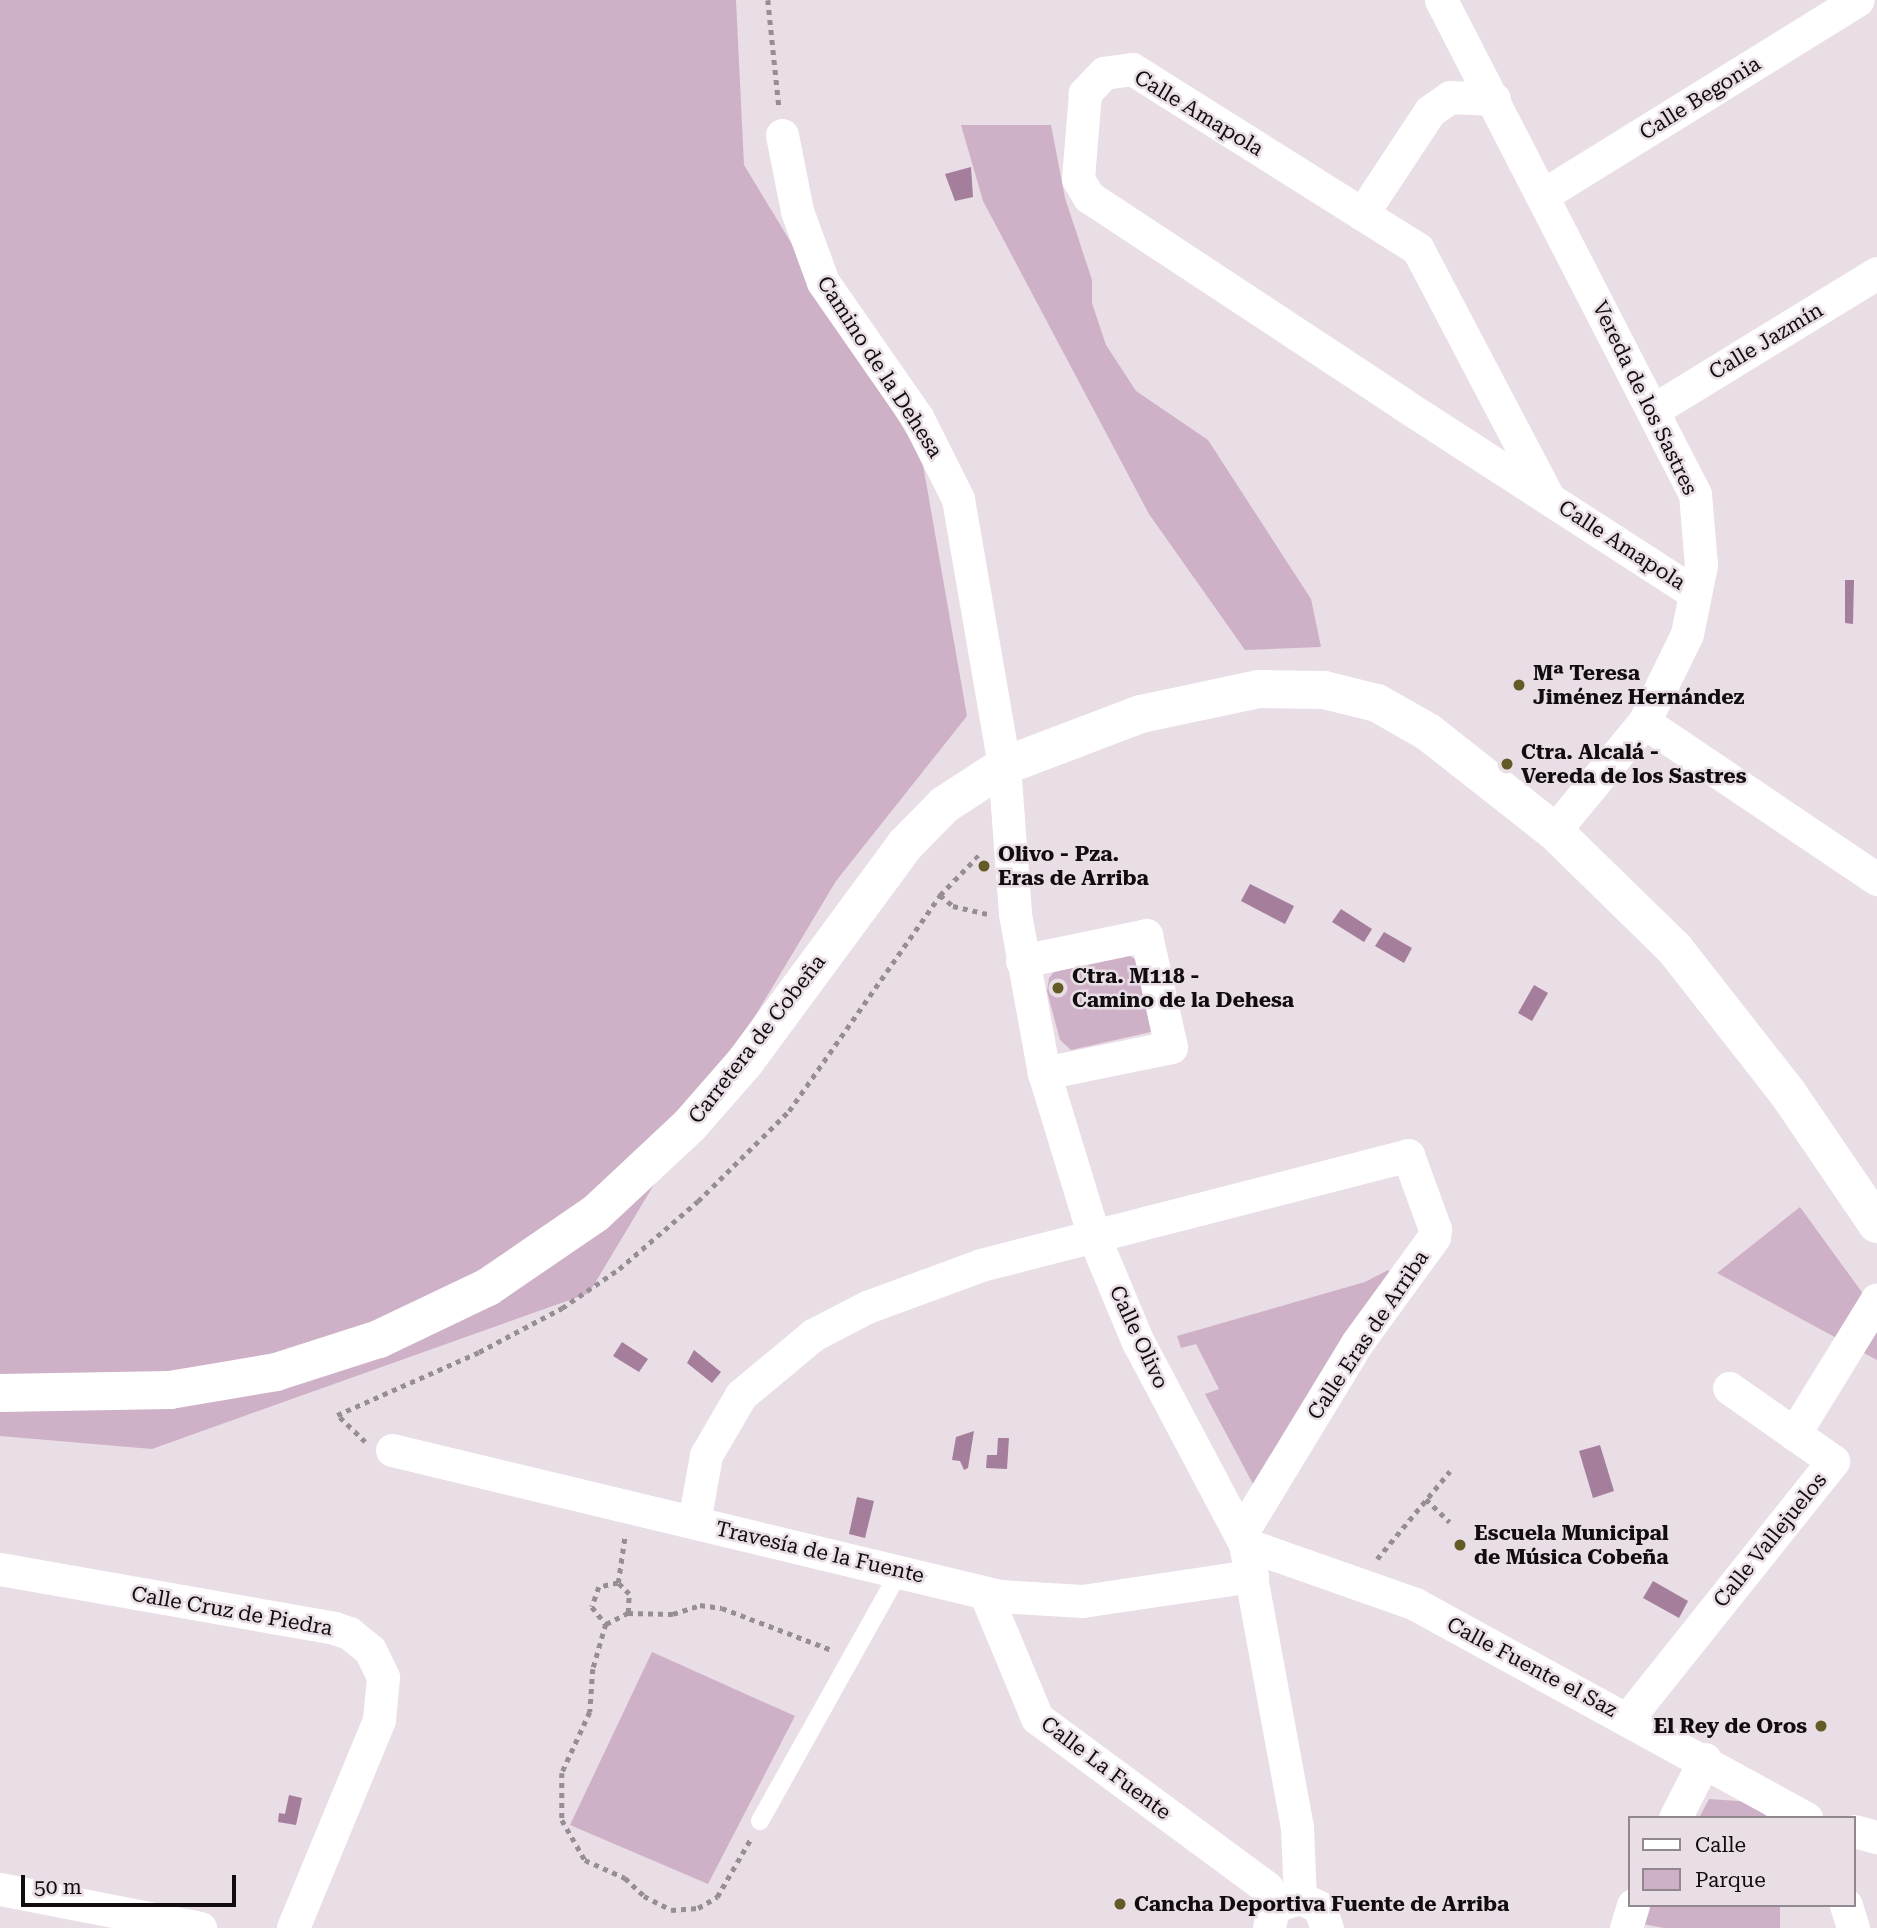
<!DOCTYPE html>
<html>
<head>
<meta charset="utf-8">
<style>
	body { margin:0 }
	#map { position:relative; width:1877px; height:1928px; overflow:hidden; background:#e9dde6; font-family:"Roboto Serif",serif }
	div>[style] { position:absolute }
	.green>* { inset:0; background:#ceb1c7 }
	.water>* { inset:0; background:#a57e9c }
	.path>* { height:4.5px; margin-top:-2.25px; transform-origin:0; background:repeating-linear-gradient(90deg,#978e95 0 5px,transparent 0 10px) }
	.lane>* { height:18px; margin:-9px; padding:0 9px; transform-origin:9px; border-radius:9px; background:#fff }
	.street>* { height:33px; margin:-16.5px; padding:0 16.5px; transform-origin:16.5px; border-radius:16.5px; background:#fff }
	.secondary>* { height:38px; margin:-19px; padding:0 19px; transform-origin:19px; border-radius:19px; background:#fff }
	.dots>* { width:19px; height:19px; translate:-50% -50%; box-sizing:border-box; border:4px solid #e9dde6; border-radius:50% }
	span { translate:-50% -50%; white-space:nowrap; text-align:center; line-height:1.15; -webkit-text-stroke:5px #e9dde6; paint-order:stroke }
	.street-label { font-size:21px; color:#100c0f }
	.poi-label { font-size:21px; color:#100c0f; font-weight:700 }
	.left { translate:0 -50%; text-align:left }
	.right { translate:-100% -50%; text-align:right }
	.legend { position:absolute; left:1628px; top:1816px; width:228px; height:91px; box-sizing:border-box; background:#e9dde6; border:2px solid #928990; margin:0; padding:9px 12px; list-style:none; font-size:21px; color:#100c0f }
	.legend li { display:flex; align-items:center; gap:14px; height:35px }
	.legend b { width:35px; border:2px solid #928990 }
	.scale { position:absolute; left:21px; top:1875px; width:215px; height:32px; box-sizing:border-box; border:4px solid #100c0f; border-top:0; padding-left:9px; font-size:21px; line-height:24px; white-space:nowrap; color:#100c0f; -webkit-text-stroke:5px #e9dde6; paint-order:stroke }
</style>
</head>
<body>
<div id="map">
	<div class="green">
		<div style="clip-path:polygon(0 0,736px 0,744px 165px,922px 459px,967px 716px,836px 881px,589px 1293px,152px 1449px,0 1436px)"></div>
		<div style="clip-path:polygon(961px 125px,1051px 125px,1065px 198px,1092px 280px,1092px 303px,1106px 345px,1136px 391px,1208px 440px,1311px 599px,1321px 647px,1245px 650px,1149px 514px,983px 201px)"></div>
		<div style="clip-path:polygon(1128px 955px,1138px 961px,1151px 1032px,1071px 1050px,1060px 1040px,1047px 991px,1049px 978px,1054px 972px)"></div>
		<div style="clip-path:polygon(1800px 1207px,1877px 1313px,1877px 1360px,1717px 1273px)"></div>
		<div style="clip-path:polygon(1388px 1270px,1391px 1273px,1253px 1484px,1205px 1394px,1219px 1389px,1196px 1344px,1181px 1348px,1177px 1336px,1365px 1282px)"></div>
		<div style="clip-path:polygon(652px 1652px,795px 1716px,708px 1884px,570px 1825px)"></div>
		<div style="clip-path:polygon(1709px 1799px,1752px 1802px,1768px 1818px,1699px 1818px)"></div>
		<div style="clip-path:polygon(1648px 1905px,1780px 1905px,1780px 1928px,1664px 1928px,1637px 1923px)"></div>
	</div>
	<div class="water">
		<div style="clip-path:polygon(971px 167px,973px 197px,955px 201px,945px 174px)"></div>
		<div style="clip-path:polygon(1845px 580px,1854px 580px,1853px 624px,1845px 623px)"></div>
		<div style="clip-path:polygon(1250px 884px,1294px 906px,1285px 924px,1241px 901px)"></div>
		<div style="clip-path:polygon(1341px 909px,1372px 929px,1364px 942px,1332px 922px)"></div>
		<div style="clip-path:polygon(1384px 932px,1412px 948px,1404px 963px,1375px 946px)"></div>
		<div style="clip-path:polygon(1534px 985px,1548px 993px,1532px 1021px,1518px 1013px)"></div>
		<div style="clip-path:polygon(622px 1342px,648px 1359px,639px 1372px,613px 1356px)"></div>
		<div style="clip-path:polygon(694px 1350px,721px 1372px,712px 1383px,687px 1363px)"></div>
		<div style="clip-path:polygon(974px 1431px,968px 1468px,964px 1470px,960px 1461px,952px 1460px,956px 1437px)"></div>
		<div style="clip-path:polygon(998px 1438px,1009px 1438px,1007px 1469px,986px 1468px,987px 1455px,997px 1455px)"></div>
		<div style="clip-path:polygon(1600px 1445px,1614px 1491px,1593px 1498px,1579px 1451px)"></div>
		<div style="clip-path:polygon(857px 1497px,874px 1501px,865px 1538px,849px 1534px)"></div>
		<div style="clip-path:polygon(1653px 1581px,1688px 1601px,1679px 1618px,1643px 1598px)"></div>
		<div style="clip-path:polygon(289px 1795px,302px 1798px,296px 1825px,278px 1822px,279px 1813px,285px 1814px)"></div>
	</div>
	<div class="path">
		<div style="left:768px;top:0;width:108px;rotate:84.1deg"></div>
		<div style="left:940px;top:895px;width:17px;rotate:40deg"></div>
		<div style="left:953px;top:906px;width:35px;rotate:13deg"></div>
		<div style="left:365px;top:1442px;width:39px;rotate:-136deg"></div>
		<div style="left:337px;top:1415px;width:155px;rotate:-23.9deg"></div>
		<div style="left:479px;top:1352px;width:94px;rotate:-27.9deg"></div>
		<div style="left:562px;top:1308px;width:69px;rotate:-34.4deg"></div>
		<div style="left:619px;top:1269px;width:104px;rotate:-40.7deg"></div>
		<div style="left:698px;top:1201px;width:128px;rotate:-44.7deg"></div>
		<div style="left:789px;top:1111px;width:264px;rotate:-55deg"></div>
		<div style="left:940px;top:895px;width:59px;rotate:-45.7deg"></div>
		<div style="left:1426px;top:1499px;width:33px;rotate:44deg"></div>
		<div style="left:1377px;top:1559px;width:114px;rotate:-50.3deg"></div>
		<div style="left:618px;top:1583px;width:49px;rotate:-81.7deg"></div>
		<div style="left:628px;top:1613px;width:45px;rotate:1.3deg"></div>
		<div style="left:673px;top:1614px;width:28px;rotate:-18deg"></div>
		<div style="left:700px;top:1605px;width:22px;rotate:8deg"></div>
		<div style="left:722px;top:1608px;width:118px;rotate:20.9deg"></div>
		<div style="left:606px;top:1624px;width:25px;rotate:-27deg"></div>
		<div style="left:628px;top:1613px;width:19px;rotate:-87deg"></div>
		<div style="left:629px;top:1594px;width:16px;rotate:-135deg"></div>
		<div style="left:618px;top:1583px;width:19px;rotate:168deg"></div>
		<div style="left:599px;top:1587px;width:21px;rotate:109deg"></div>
		<div style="left:592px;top:1607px;width:22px;rotate:51deg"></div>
		<div style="left:606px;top:1624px;width:47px;rotate:106.1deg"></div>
		<div style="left:593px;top:1669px;width:43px;rotate:94deg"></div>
		<div style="left:590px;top:1712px;width:67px;rotate:114.7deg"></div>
		<div style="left:562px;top:1773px;width:47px;rotate:90deg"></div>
		<div style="left:562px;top:1820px;width:46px;rotate:60.1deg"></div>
		<div style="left:585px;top:1860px;width:44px;rotate:24.2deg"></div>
		<div style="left:625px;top:1878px;width:26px;rotate:43deg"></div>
		<div style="left:644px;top:1896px;width:30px;rotate:27deg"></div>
		<div style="left:671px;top:1910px;width:27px;rotate:-4deg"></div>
		<div style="left:698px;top:1908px;width:22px;rotate:-30deg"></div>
		<div style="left:717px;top:1897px;width:66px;rotate:-59.9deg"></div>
	</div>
	<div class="lane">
		<div style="left:760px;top:1821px;width:287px;rotate:-60.8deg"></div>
	</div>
	<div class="street">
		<div style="left:1441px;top:0;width:555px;rotate:62.79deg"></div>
		<div style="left:1695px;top:494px;width:71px;rotate:85.2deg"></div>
		<div style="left:1701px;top:565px;width:70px;rotate:101.5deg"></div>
		<div style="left:1687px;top:634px;width:98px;rotate:116deg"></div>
		<div style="left:1644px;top:722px;width:141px;rotate:129.5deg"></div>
		<div style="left:782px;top:135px;width:77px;rotate:78.8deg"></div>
		<div style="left:797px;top:211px;width:76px;rotate:69.9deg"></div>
		<div style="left:823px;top:282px;width:165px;rotate:55.2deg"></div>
		<div style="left:917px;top:417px;width:92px;rotate:63.4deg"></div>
		<div style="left:958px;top:499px;width:271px;rotate:80.2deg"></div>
		<div style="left:1004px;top:766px;width:148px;rotate:85.7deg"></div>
		<div style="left:1015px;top:914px;width:162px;rotate:79.7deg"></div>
		<div style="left:1044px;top:1073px;width:171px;rotate:73deg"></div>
		<div style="left:1094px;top:1237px;width:112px;rotate:67.3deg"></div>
		<div style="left:1137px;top:1340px;width:231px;rotate:62.1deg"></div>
		<div style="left:1245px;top:1544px;width:288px;rotate:79.6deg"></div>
		<div style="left:1297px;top:1827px;width:71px;rotate:87.6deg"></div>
		<div style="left:1543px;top:195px;width:370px;rotate:-31.8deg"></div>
		<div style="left:1362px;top:214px;width:123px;rotate:-56.6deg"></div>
		<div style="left:1430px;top:111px;width:24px;rotate:-35deg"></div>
		<div style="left:1450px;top:97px;width:44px;rotate:2.6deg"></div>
		<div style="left:1655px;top:409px;width:260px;rotate:-31.5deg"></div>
		<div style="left:1548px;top:497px;width:280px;rotate:-117.7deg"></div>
		<div style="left:1418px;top:249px;width:338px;rotate:-147.8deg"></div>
		<div style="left:1132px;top:69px;width:28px;rotate:172deg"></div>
		<div style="left:1104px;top:73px;width:28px;rotate:134deg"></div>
		<div style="left:1085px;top:93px;width:86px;rotate:94.7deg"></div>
		<div style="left:1078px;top:179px;width:21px;rotate:59deg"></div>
		<div style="left:1089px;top:197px;width:377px;rotate:33.4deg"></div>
		<div style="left:1404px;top:405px;width:346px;rotate:32.9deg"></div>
		<div style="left:1644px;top:722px;width:281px;rotate:34deg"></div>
		<div style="left:1022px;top:961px;width:127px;rotate:-11.8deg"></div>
		<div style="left:1146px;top:935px;width:115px;rotate:77.4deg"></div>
		<div style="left:1171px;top:1047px;width:130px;rotate:168.4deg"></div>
		<div style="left:1794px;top:1434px;width:158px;rotate:-58.4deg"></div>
		<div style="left:392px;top:1450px;width:624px;rotate:13.52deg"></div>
		<div style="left:999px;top:1596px;width:83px;rotate:3.4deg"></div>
		<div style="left:1082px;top:1601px;width:172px;rotate:-8.4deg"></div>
		<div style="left:694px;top:1522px;width:68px;rotate:-79.8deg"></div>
		<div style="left:706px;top:1455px;width:69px;rotate:-59.7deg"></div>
		<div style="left:741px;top:1395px;width:94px;rotate:-39.8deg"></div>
		<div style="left:813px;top:1335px;width:61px;rotate:-27.4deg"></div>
		<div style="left:867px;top:1307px;width:121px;rotate:-20.2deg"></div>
		<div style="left:981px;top:1265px;width:441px;rotate:-14.4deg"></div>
		<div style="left:1408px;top:1155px;width:79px;rotate:70deg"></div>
		<div style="left:1435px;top:1229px;width:8px;rotate:97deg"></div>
		<div style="left:1434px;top:1237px;width:131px;rotate:126deg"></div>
		<div style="left:1357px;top:1343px;width:223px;rotate:121.3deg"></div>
		<div style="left:1245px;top:1544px;width:180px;rotate:19.4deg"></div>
		<div style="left:1415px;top:1604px;width:446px;rotate:28.7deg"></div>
		<div style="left:0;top:1569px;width:339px;rotate:10deg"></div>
		<div style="left:334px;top:1628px;width:16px;rotate:18deg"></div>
		<div style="left:349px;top:1633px;width:27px;rotate:39deg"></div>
		<div style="left:370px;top:1650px;width:30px;rotate:64deg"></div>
		<div style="left:383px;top:1677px;width:43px;rotate:95.3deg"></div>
		<div style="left:379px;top:1720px;width:225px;rotate:112.5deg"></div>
		<div style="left:985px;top:1593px;width:135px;rotate:67.4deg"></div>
		<div style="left:1037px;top:1718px;width:285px;rotate:36.4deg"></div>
		<div style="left:1266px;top:1887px;width:22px;rotate:51deg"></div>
		<div style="left:1628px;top:1718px;width:329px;rotate:-51.4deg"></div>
		<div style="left:1833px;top:1461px;width:127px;rotate:-144.9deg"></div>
		<div style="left:1675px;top:1818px;width:66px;rotate:-63deg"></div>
		<div style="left:1854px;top:1831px;width:24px;rotate:15deg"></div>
		<div style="left:0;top:1889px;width:204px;rotate:11deg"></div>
		<div style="left:1846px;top:1905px;width:24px;rotate:73deg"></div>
		<div style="left:1269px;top:1928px;width:16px;rotate:-79deg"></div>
		<div style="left:1272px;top:1912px;width:11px;rotate:-45deg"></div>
		<div style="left:1280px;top:1904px;width:21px;rotate:-17deg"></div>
		<div style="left:1300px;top:1898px;width:21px;rotate:25deg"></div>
		<div style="left:1319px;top:1907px;width:22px;rotate:69deg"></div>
		<div style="left:1626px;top:1928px;width:24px;rotate:-73deg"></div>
	</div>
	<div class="secondary">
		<div style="left:0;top:1393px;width:170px;rotate:-1deg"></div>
		<div style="left:170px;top:1390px;width:108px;rotate:-9.6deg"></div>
		<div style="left:276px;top:1372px;width:108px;rotate:-17.8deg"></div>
		<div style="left:379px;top:1339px;width:121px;rotate:-25.5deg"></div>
		<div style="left:488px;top:1287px;width:131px;rotate:-34.4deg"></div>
		<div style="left:596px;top:1213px;width:129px;rotate:-43.1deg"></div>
		<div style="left:690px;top:1125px;width:84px;rotate:-48.9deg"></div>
		<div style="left:745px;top:1062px;width:270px;rotate:-53.6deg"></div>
		<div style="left:905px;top:845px;width:56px;rotate:-45.7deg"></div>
		<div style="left:944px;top:805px;width:72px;rotate:-33deg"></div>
		<div style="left:1004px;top:766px;width:147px;rotate:-20.8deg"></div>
		<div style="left:1141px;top:714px;width:121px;rotate:-12deg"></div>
		<div style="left:1259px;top:689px;width:65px;rotate:0.9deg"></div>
		<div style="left:1324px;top:690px;width:55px;rotate:13.8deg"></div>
		<div style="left:1377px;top:703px;width:59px;rotate:29.6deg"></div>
		<div style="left:1428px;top:732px;width:160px;rotate:38.2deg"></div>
		<div style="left:1554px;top:831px;width:168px;rotate:44.3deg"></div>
		<div style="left:1674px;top:948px;width:183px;rotate:51.9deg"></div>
		<div style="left:1787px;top:1092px;width:160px;rotate:55.7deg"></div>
	</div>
	<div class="dots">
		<div style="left:1519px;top:685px;background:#645a26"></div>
		<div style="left:1507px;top:764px;background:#645a26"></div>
		<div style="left:984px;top:866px;background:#645a26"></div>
		<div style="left:1058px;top:988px;background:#645a26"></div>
		<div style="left:1460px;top:1545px;background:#645a26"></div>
		<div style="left:1821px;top:1726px;background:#645a26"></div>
		<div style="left:1120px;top:1904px;background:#645a26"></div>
	</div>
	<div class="street-label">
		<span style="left:1700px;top:98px;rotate:-32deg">Calle Begonia</span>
		<span style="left:1199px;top:113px;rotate:31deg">Calle Amapola</span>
		<span style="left:1766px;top:341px;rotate:-31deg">Calle Jazmín</span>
		<span style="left:880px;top:367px;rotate:57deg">Camino de la Dehesa</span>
		<span style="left:1645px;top:398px;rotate:64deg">Vereda de los Sastres</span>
		<span style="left:1622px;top:545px;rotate:33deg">Calle Amapola</span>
		<span style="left:757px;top:1039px;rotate:-52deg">Carretera de Cobeña</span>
		<span style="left:1368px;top:1335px;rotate:-56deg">Calle Eras de Arriba</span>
		<span style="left:1139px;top:1337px;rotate:65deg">Calle Olivo</span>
		<span style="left:1770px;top:1540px;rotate:-51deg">Calle Vallejuelos</span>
		<span style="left:820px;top:1552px;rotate:13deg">Travesía de la Fuente</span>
		<span style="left:232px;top:1611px;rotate:10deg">Calle Cruz de Piedra</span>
		<span style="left:1532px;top:1667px;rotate:28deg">Calle Fuente el Saz</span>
		<span style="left:1106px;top:1768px;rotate:37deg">Calle La Fuente</span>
	</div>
	<div class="poi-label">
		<span class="left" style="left:1533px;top:685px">Mª Teresa<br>Jiménez Hernández</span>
		<span class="left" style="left:1521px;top:764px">Ctra. Alcalá -<br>Vereda de los Sastres</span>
		<span class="left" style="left:998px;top:866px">Olivo - Pza.<br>Eras de Arriba</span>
		<span class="left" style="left:1072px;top:988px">Ctra. M118 -<br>Camino de la Dehesa</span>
		<span class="left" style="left:1474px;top:1545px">Escuela Municipal<br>de Música Cobeña</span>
		<span class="right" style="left:1807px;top:1726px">El Rey de Oros</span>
		<span class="left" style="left:1134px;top:1904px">Cancha Deportiva Fuente de Arriba</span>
	</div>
	<ul class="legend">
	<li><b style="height:9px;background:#fff"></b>Calle</li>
	<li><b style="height:19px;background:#ceb1c7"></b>Parque</li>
	</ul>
	<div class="scale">50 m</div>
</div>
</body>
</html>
